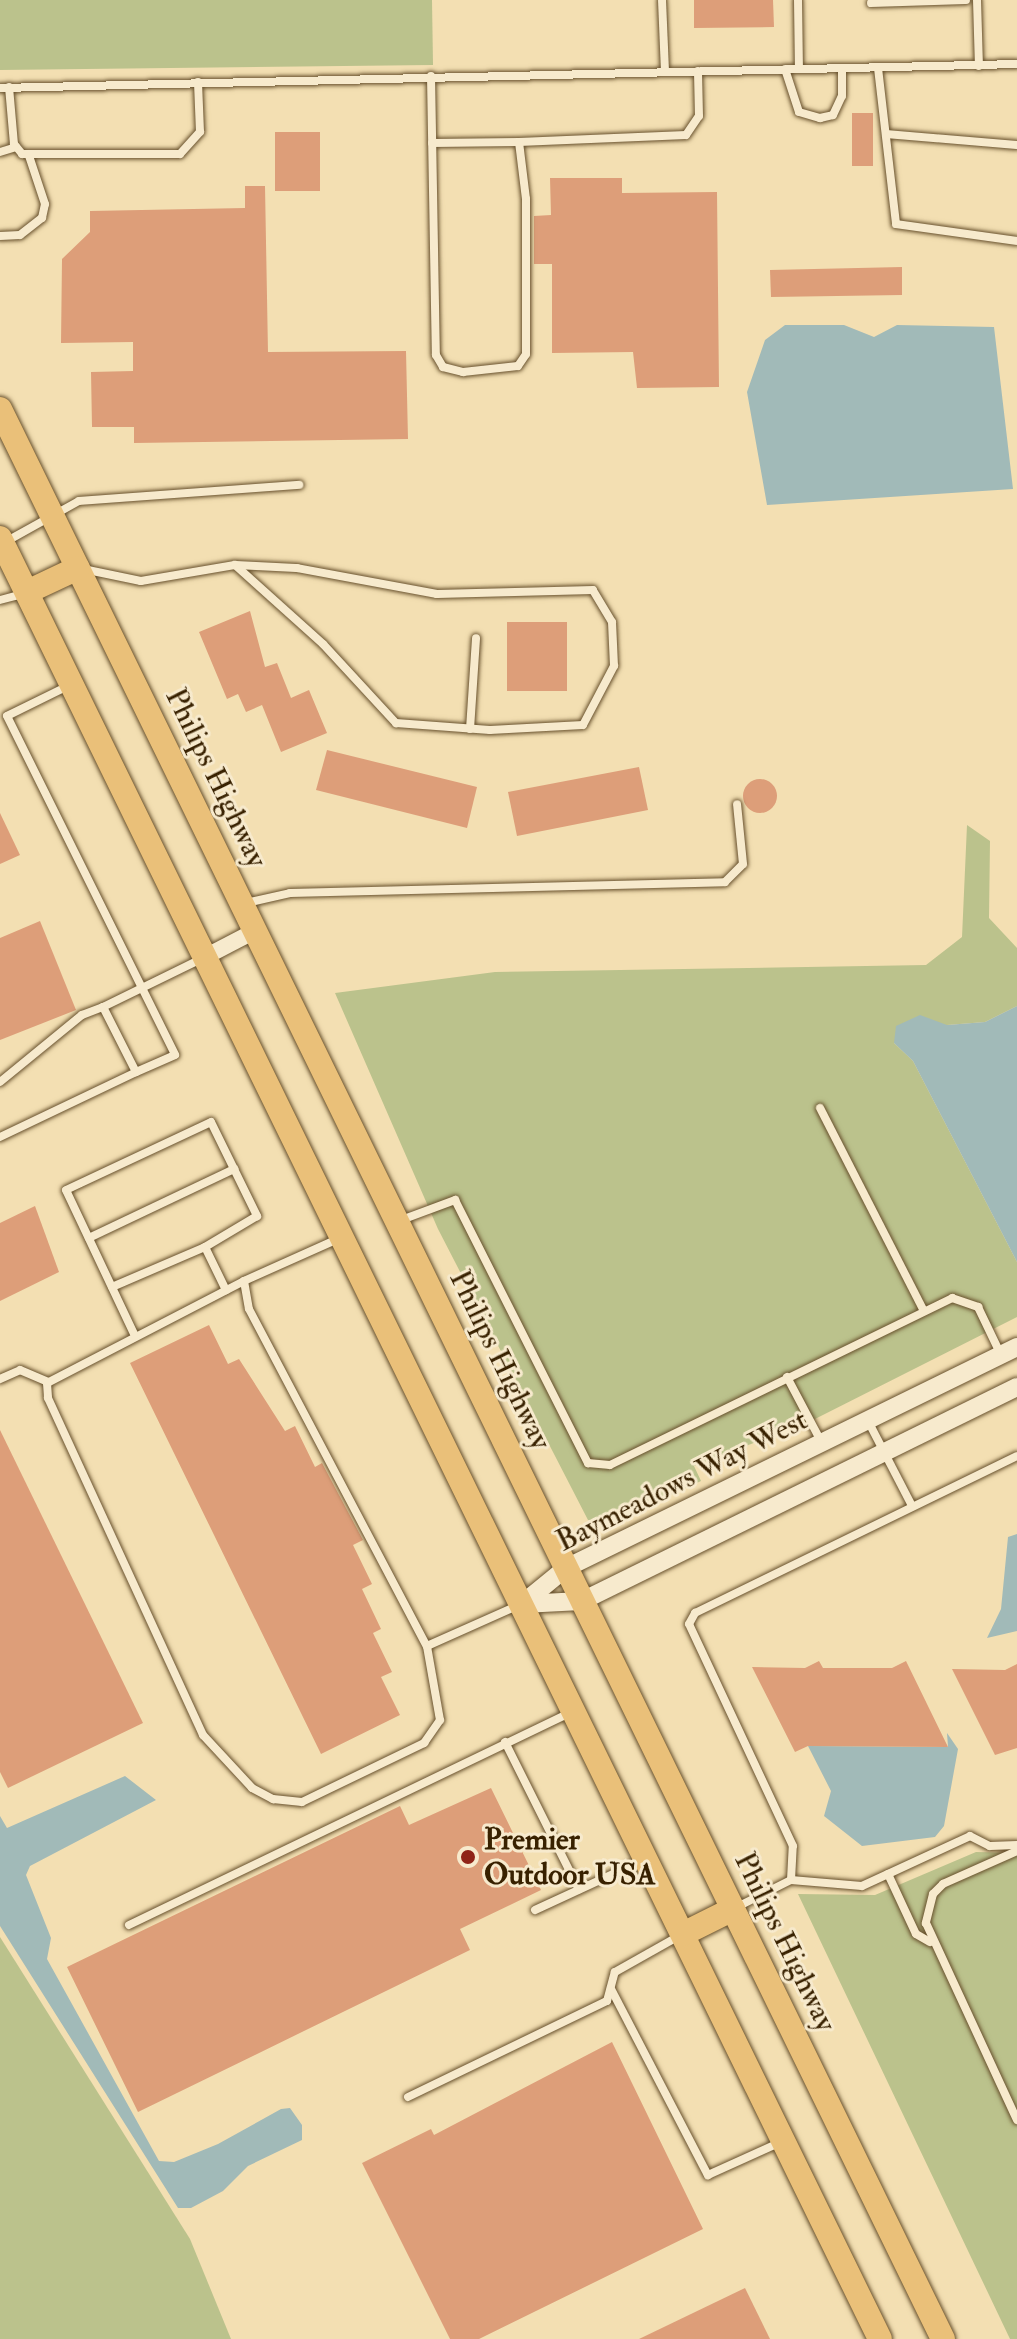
<!DOCTYPE html>
<html>
<head>
<meta charset="utf-8">
<style>
	body { margin:0 }
	#map { position:relative; width:1017px; height:2339px; overflow:hidden; background:#f3dfb2; font-family:"IM FELL Double Pica",serif }
	div>[style] { position:absolute }
	.green>* { inset:0; background:#bbc28c }
	.water>* { inset:0; background:#a1bab8 }
	.building>* { inset:0; background:#dd9e79 }
	.round { border-radius:50% }
	.roads { filter:drop-shadow(0 0 2px #67502c) drop-shadow(0 0 2px #67502c) }
	.service>* { height:8px; margin:-4px; padding:0 4px; transform-origin:4px; border-radius:4px; background:#f7eacd }
	.minor>* { height:16px; margin:-8px; padding:0 8px; transform-origin:8px; border-radius:8px; background:#f7eacd }
	.tertiary>* { height:18px; margin:-9px; padding:0 9px; transform-origin:9px; border-radius:9px; background:#f7eacd }
	.primary>* { height:24px; margin:-12px; padding:0 12px; transform-origin:12px; border-radius:12px; background:#eac079 }
	.dots>* { width:22px; height:22px; translate:-50% -50%; box-sizing:border-box; border:4px solid #f7eacd; border-radius:50% }
	span { translate:-50% -50%; white-space:nowrap; text-align:center; line-height:1.15; -webkit-text-stroke:6px #f7eacd; paint-order:stroke }
	.street-label { font-size:30px; color:#382100 }
	.poi-label { font-size:30px; color:#382100; font-weight:700 }
	.left { translate:0 -50%; text-align:left }
</style>
</head>
<body>
<div id="map">
	<div class="green">
		<div style="clip-path:polygon(0 0,432px 0,433px 65px,0 70px)"></div>
		<div style="clip-path:polygon(967px 825px,990px 841px,989px 918px,1017px 948px,1017px 1006px,985px 1022px,947px 1025px,894px 1043px,913px 1061px,1017px 1262px,1017px 1317px,813px 1420px,694px 1466px,701px 1481px,613px 1522px,588px 1520px,438px 1229px,335px 993px,495px 972px,926px 965px,962px 937px)"></div>
		<div style="clip-path:polygon(976px 1852px,1017px 1853px,1017px 2339px,1010px 2339px,798px 1894px,875px 1895px)"></div>
		<div style="clip-path:polygon(0 1937px,190px 2239px,231px 2339px,0 2339px)"></div>
	</div>
	<div class="water">
		<div style="clip-path:polygon(785px 325px,844px 325px,874px 337px,897px 325px,994px 327px,1013px 489px,767px 505px,747px 392px,765px 340px)"></div>
		<div style="clip-path:polygon(1017px 1006px,1017px 1262px,913px 1061px,894px 1043px,896px 1026px,920px 1015px,947px 1025px,985px 1022px)"></div>
		<div style="clip-path:polygon(1017px 1534px,1017px 1631px,987px 1638px,1001px 1609px,1008px 1537px)"></div>
		<div style="clip-path:polygon(947px 1733px,958px 1749px,944px 1826px,935px 1837px,862px 1846px,824px 1816px,831px 1791px,808px 1746px,948px 1747px)"></div>
		<div style="clip-path:polygon(125px 1776px,156px 1800px,30px 1866px,26px 1875px,51px 1938px,47px 1959px,159px 2161px,174px 2162px,218px 2144px,281px 2109px,290px 2108px,302px 2125px,302px 2140px,248px 2166px,223px 2191px,191px 2208px,178px 2208px,0 1926px,0 1816px,7px 1828px)"></div>
	</div>
	<div class="building">
		<div style="clip-path:polygon(694px 0,773px 0,774px 27px,694px 28px)"></div>
		<div style="clip-path:polygon(852px 113px,873px 113px,873px 166px,852px 166px)"></div>
		<div style="clip-path:polygon(275px 132px,320px 132px,320px 191px,275px 191px)"></div>
		<div style="clip-path:polygon(550px 178px,622px 178px,622px 193px,717px 192px,719px 387px,637px 388px,633px 352px,552px 353px,552px 264px,534px 264px,534px 216px,551px 215px)"></div>
		<div style="clip-path:polygon(245px 186px,265px 186px,268px 352px,406px 351px,408px 439px,134px 443px,134px 427px,92px 427px,91px 372px,133px 371px,133px 342px,61px 343px,62px 259px,90px 232px,90px 211px,245px 208px)"></div>
		<div style="clip-path:polygon(902px 267px,902px 295px,771px 297px,770px 270px)"></div>
		<div style="clip-path:polygon(250px 611px,265px 667px,277px 663px,291px 698px,309px 690px,327px 733px,281px 752px,262px 705px,246px 712px,238px 694px,227px 699px,199px 632px)"></div>
		<div style="clip-path:polygon(507px 622px,567px 622px,567px 691px,507px 691px)"></div>
		<div style="clip-path:polygon(327px 750px,477px 787px,467px 828px,316px 790px)"></div>
		<div style="clip-path:polygon(639px 767px,648px 810px,517px 836px,508px 792px)"></div>
		<div class="round" style="left:743px;top:779px;width:34px;height:34px"></div>
		<div style="clip-path:polygon(0 813px,20px 855px,0 864px)"></div>
		<div style="clip-path:polygon(40px 921px,76px 1010px,0 1040px,0 938px)"></div>
		<div style="clip-path:polygon(35px 1206px,59px 1272px,0 1301px,0 1223px)"></div>
		<div style="clip-path:polygon(209px 1325px,228px 1364px,239px 1359px,285px 1431px,295px 1426px,315px 1467px,322px 1463px,363px 1540px,353px 1545px,372px 1584px,362px 1589px,381px 1629px,373px 1633px,392px 1672px,381px 1677px,400px 1715px,321px 1754px,130px 1363px)"></div>
		<div style="clip-path:polygon(0 1430px,143px 1723px,8px 1788px,0 1772px)"></div>
		<div style="clip-path:polygon(819px 1661px,823px 1668px,892px 1668px,906px 1661px,948px 1747px,808px 1746px,795px 1752px,752px 1667px,805px 1668px)"></div>
		<div style="clip-path:polygon(1017px 1664px,1017px 1748px,995px 1755px,952px 1669px,1005px 1670px)"></div>
		<div style="clip-path:polygon(491px 1788px,541px 1890px,460px 1929px,470px 1950px,138px 2112px,67px 1967px,400px 1806px,409px 1825px)"></div>
		<div style="clip-path:polygon(612px 2042px,703px 2229px,479px 2339px,450px 2339px,362px 2163px,431px 2129px,434px 2135px)"></div>
		<div style="clip-path:polygon(745px 2288px,770px 2339px,639px 2339px)"></div>
	</div>
	<div class="roads">
		<div class="service">
			<div style="left:662px;top:0;width:72px;rotate:87.6deg"></div>
			<div style="left:798px;top:0;width:69px;rotate:89.2deg"></div>
			<div style="left:977px;top:0;width:66px;rotate:88.3deg"></div>
			<div style="left:871px;top:3px;width:95px;rotate:-1.8deg"></div>
			<div style="left:878px;top:68px;width:157px;rotate:83.4deg"></div>
			<div style="left:896px;top:224px;width:122px;rotate:8deg"></div>
			<div style="left:785px;top:69px;width:45px;rotate:72deg"></div>
			<div style="left:799px;top:112px;width:22px;rotate:16deg"></div>
			<div style="left:820px;top:118px;width:13px;rotate:-13deg"></div>
			<div style="left:833px;top:115px;width:21px;rotate:-65deg"></div>
			<div style="left:842px;top:96px;width:27px;rotate:-90deg"></div>
			<div style="left:431px;top:76px;width:279px;rotate:89deg"></div>
			<div style="left:436px;top:355px;width:14px;rotate:60deg"></div>
			<div style="left:443px;top:367px;width:21px;rotate:14deg"></div>
			<div style="left:463px;top:372px;width:55px;rotate:-6.2deg"></div>
			<div style="left:518px;top:366px;width:14px;rotate:-56deg"></div>
			<div style="left:526px;top:354px;width:155px;rotate:-90deg"></div>
			<div style="left:526px;top:199px;width:57px;rotate:-97deg"></div>
			<div style="left:519px;top:142px;width:167px;rotate:-2.4deg"></div>
			<div style="left:686px;top:135px;width:23px;rotate:-56deg"></div>
			<div style="left:699px;top:116px;width:45px;rotate:-91.3deg"></div>
			<div style="left:9px;top:87px;width:57px;rotate:85deg"></div>
			<div style="left:14px;top:144px;width:13px;rotate:51deg"></div>
			<div style="left:22px;top:154px;width:158px"></div>
			<div style="left:180px;top:154px;width:30px;rotate:-48deg"></div>
			<div style="left:200px;top:132px;width:50px;rotate:-92.3deg"></div>
			<div style="left:0;top:88px;width:1017px;rotate:-1.35deg"></div>
			<div style="left:886px;top:134px;width:131px;rotate:4.8deg"></div>
			<div style="left:432px;top:143px;width:87px;rotate:-0.7deg"></div>
			<div style="left:0;top:152px;width:17px;rotate:-17deg"></div>
			<div style="left:0;top:236px;width:20px;rotate:-3deg"></div>
			<div style="left:20px;top:235px;width:28px;rotate:-38deg"></div>
			<div style="left:42px;top:218px;width:14px;rotate:-78deg"></div>
			<div style="left:45px;top:204px;width:51px;rotate:-108.4deg"></div>
			<div style="left:7px;top:541px;width:82px;rotate:-29.1deg"></div>
			<div style="left:79px;top:501px;width:221px;rotate:-4.2deg"></div>
			<div style="left:83px;top:569px;width:59px;rotate:11.7deg"></div>
			<div style="left:141px;top:581px;width:95px;rotate:-9.7deg"></div>
			<div style="left:235px;top:565px;width:118px;rotate:41.9deg"></div>
			<div style="left:323px;top:644px;width:108px;rotate:47.3deg"></div>
			<div style="left:396px;top:723px;width:94px;rotate:4.3deg"></div>
			<div style="left:490px;top:730px;width:93px;rotate:-3.1deg"></div>
			<div style="left:583px;top:725px;width:67px;rotate:-62.3deg"></div>
			<div style="left:614px;top:666px;width:44px;rotate:-92.6deg"></div>
			<div style="left:612px;top:622px;width:37px;rotate:-121deg"></div>
			<div style="left:593px;top:590px;width:156px;rotate:178.5deg"></div>
			<div style="left:437px;top:594px;width:142px;rotate:-169.5deg"></div>
			<div style="left:297px;top:568px;width:62px;rotate:-177.2deg"></div>
			<div style="left:0;top:600px;width:23px;rotate:-15deg"></div>
			<div style="left:70px;top:685px;width:70px;rotate:153.8deg"></div>
			<div style="left:7px;top:716px;width:378px;rotate:63.6deg"></div>
			<div style="left:175px;top:1055px;width:43px;rotate:156.4deg"></div>
			<div style="left:470px;top:729px;width:91px;rotate:-86.2deg"></div>
			<div style="left:246px;top:903px;width:45px;rotate:-12.8deg"></div>
			<div style="left:290px;top:893px;width:435px;rotate:-1.4deg"></div>
			<div style="left:725px;top:882px;width:25px;rotate:-45deg"></div>
			<div style="left:743px;top:864px;width:60px;rotate:-95.7deg"></div>
			<div style="left:0;top:1082px;width:106px;rotate:-39.3deg"></div>
			<div style="left:82px;top:1015px;width:22px;rotate:-21deg"></div>
			<div style="left:820px;top:1108px;width:228px;rotate:62.9deg"></div>
			<div style="left:0;top:1137px;width:151px;rotate:-25.5deg"></div>
			<div style="left:136px;top:1072px;width:73px;rotate:-116.9deg"></div>
			<div style="left:103px;top:1007px;width:109px;rotate:-26.1deg"></div>
			<div style="left:401px;top:1220px;width:58px;rotate:-20.3deg"></div>
			<div style="left:455px;top:1200px;width:295px;rotate:63.2deg"></div>
			<div style="left:588px;top:1463px;width:22px;rotate:5deg"></div>
			<div style="left:610px;top:1465px;width:381px;rotate:-26deg"></div>
			<div style="left:952px;top:1298px;width:28px;rotate:19deg"></div>
			<div style="left:978px;top:1307px;width:51px;rotate:64.4deg"></div>
			<div style="left:89px;top:1238px;width:161px;rotate:-25.4deg"></div>
			<div style="left:340px;top:1238px;width:105px;rotate:155.9deg"></div>
			<div style="left:244px;top:1281px;width:28px;rotate:80deg"></div>
			<div style="left:249px;top:1309px;width:381px;rotate:62.2deg"></div>
			<div style="left:427px;top:1646px;width:98px;rotate:-24deg"></div>
			<div style="left:244px;top:1281px;width:222px;rotate:152.6deg"></div>
			<div style="left:47px;top:1383px;width:15px;rotate:86deg"></div>
			<div style="left:48px;top:1398px;width:371px;rotate:65.3deg"></div>
			<div style="left:203px;top:1735px;width:72px;rotate:47.2deg"></div>
			<div style="left:252px;top:1788px;width:24px;rotate:28deg"></div>
			<div style="left:273px;top:1799px;width:29px;rotate:6deg"></div>
			<div style="left:302px;top:1802px;width:136px;rotate:-25.8deg"></div>
			<div style="left:424px;top:1743px;width:28px;rotate:-55deg"></div>
			<div style="left:440px;top:1720px;width:75px;rotate:-100deg"></div>
			<div style="left:112px;top:1287px;width:101px;rotate:-23.3deg"></div>
			<div style="left:135px;top:1336px;width:161px;rotate:-115.3deg"></div>
			<div style="left:66px;top:1190px;width:160px;rotate:-25.1deg"></div>
			<div style="left:211px;top:1122px;width:105px;rotate:63.9deg"></div>
			<div style="left:257px;top:1216px;width:61px;rotate:149.2deg"></div>
			<div style="left:205px;top:1247px;width:48px;rotate:64deg"></div>
			<div style="left:787px;top:1377px;width:75px;rotate:62.1deg"></div>
			<div style="left:0;top:1379px;width:22px;rotate:-24deg"></div>
			<div style="left:20px;top:1370px;width:30px;rotate:23deg"></div>
			<div style="left:868px;top:1421px;width:96px;rotate:62.6deg"></div>
			<div style="left:505px;top:1742px;width:165px;rotate:63.4deg"></div>
			<div style="left:1017px;top:1851px;width:81px;rotate:156deg"></div>
			<div style="left:943px;top:1884px;width:14px;rotate:135deg"></div>
			<div style="left:933px;top:1894px;width:30px;rotate:104deg"></div>
			<div style="left:926px;top:1923px;width:217px;rotate:65.2deg"></div>
			<div style="left:888px;top:1874px;width:66px;rotate:65deg"></div>
			<div style="left:916px;top:1934px;width:16px;rotate:30deg"></div>
			<div style="left:791px;top:1880px;width:34px;rotate:-87deg"></div>
			<div style="left:793px;top:1846px;width:245px;rotate:-115.1deg"></div>
			<div style="left:689px;top:1624px;width:13px;rotate:-61deg"></div>
			<div style="left:695px;top:1613px;width:358px;rotate:-26deg"></div>
			<div style="left:735px;top:1908px;width:63px;rotate:-26.6deg"></div>
			<div style="left:791px;top:1880px;width:71px;rotate:4.8deg"></div>
			<div style="left:862px;top:1886px;width:119px;rotate:-24.8deg"></div>
			<div style="left:970px;top:1836px;width:22px;rotate:27deg"></div>
			<div style="left:990px;top:1846px;width:27px;rotate:-2deg"></div>
			<div style="left:535px;top:1910px;width:119px;rotate:-24.8deg"></div>
			<div style="left:129px;top:1925px;width:488px;rotate:-25.7deg"></div>
			<div style="left:611px;top:1989px;width:210px;rotate:62.5deg"></div>
			<div style="left:708px;top:2175px;width:80px;rotate:-24.3deg"></div>
			<div style="left:408px;top:2097px;width:221px;rotate:-25.8deg"></div>
			<div style="left:607px;top:2001px;width:30px;rotate:-75deg"></div>
			<div style="left:615px;top:1972px;width:73px;rotate:-29.4deg"></div>
		</div>
		<div class="minor">
			<div style="left:205px;top:957px;width:56px;rotate:-27.5deg"></div>
		</div>
		<div class="tertiary">
			<div style="left:522px;top:1604px;width:57px;rotate:-39.3deg"></div>
			<div style="left:566px;top:1568px;width:502px;rotate:-26.11deg"></div>
			<div style="left:522px;top:1604px;width:60px;rotate:-2.9deg"></div>
			<div style="left:582px;top:1601px;width:485px;rotate:-26.2deg"></div>
		</div>
		<div class="primary">
			<div style="left:0;top:409px;width:2148px;rotate:63.96deg"></div>
			<div style="left:0;top:538px;width:2004px;rotate:63.96deg"></div>
			<div style="left:27px;top:592px;width:56px;rotate:-25.2deg"></div>
			<div style="left:683px;top:1934px;width:56px;rotate:-26.6deg"></div>
		</div>
	</div>
	<div class="dots">
		<div style="left:468px;top:1857px;background:#8f2418"></div>
	</div>
	<div class="street-label">
		<span style="left:216px;top:778px;rotate:64deg">Philips Highway</span>
		<span style="left:500px;top:1360px;rotate:64deg">Philips Highway</span>
		<span style="left:682px;top:1481px;rotate:-27deg">Baymeadows Way West</span>
		<span style="left:785px;top:1942px;rotate:64deg">Philips Highway</span>
	</div>
	<div class="poi-label">
		<span class="left" style="left:484px;top:1857px">Premier<br>Outdoor USA</span>
	</div>
</div>
</body>
</html>
